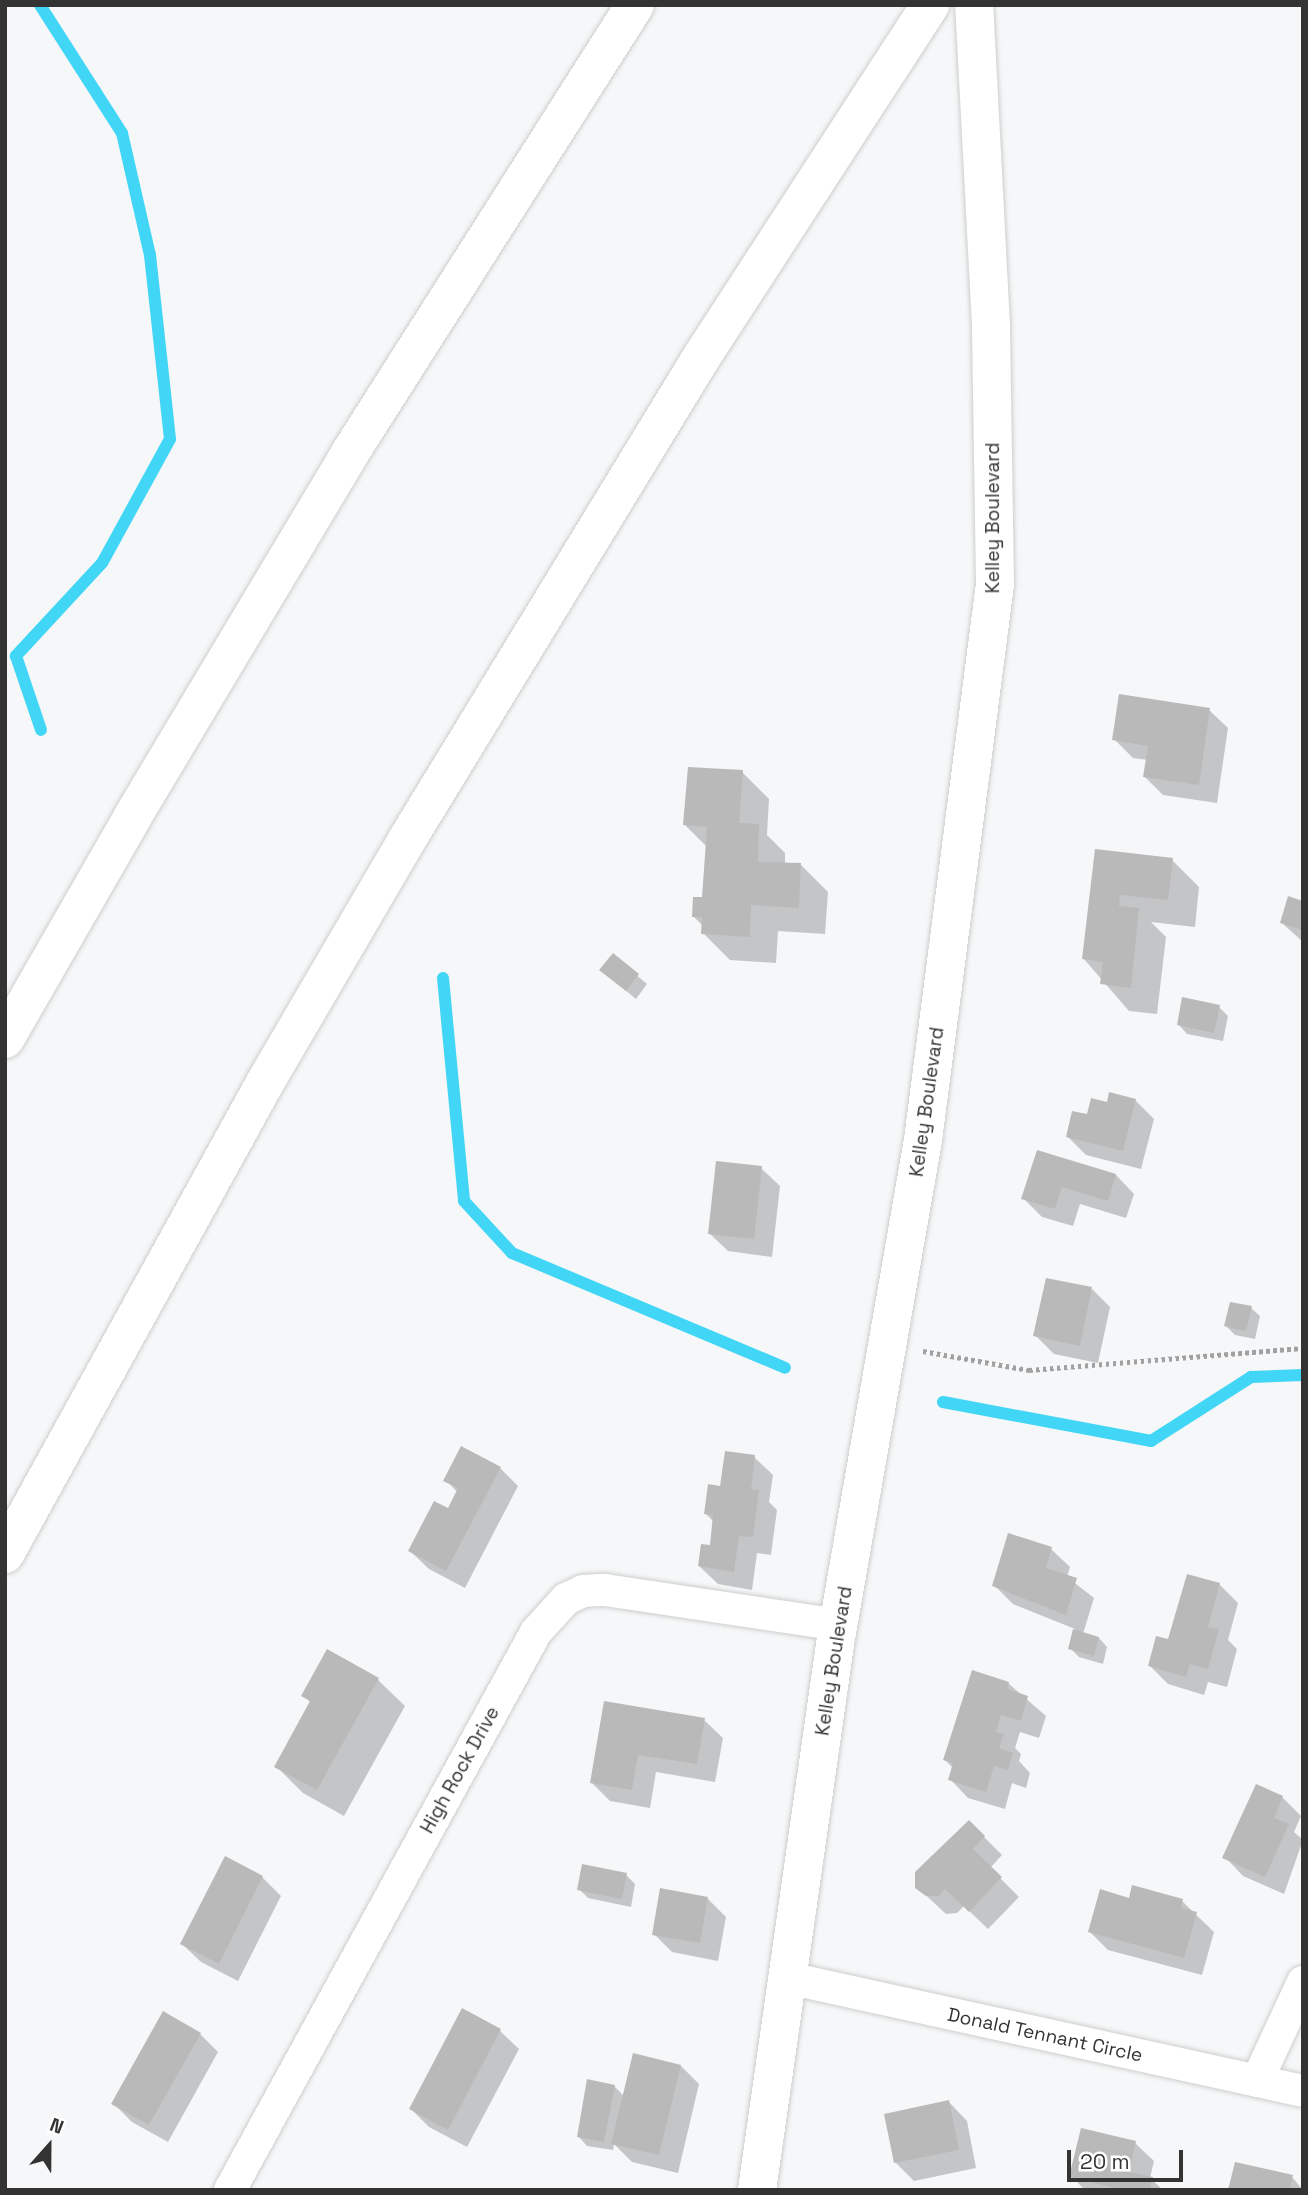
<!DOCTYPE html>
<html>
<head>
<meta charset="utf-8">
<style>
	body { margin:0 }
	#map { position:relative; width:1308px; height:2195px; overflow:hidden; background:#f6f7f8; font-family:"Space Grotesk",sans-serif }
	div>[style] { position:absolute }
	.shadow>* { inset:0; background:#0003 }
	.stream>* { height:12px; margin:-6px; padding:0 6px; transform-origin:6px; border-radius:6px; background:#42d6f6 }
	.building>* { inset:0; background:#bab9ba }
	.path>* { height:4.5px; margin-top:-2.25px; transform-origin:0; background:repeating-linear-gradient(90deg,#a1a1a2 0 3.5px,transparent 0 7px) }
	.roads { filter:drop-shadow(0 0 2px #cdcece) drop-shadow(0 0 2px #cdcece) }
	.street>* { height:32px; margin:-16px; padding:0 16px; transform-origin:16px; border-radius:16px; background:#fff }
	.secondary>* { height:38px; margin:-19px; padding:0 19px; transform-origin:19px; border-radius:19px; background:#fff }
	.highway>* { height:38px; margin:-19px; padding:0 19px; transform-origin:19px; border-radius:19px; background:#fff }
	span { translate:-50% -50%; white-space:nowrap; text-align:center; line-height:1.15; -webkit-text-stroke:5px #fff; paint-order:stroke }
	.street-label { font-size:19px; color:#333 }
	.frame { position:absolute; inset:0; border:7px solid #333; pointer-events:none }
	.north { position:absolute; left:14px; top:2111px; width:70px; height:70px; -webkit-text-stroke:5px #fff; paint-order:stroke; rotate:21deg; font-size:19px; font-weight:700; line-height:28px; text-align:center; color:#333 }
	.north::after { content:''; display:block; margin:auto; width:24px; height:32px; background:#333; clip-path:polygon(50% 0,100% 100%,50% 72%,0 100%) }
	.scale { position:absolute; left:1067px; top:2150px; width:116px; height:32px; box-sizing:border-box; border:4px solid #333; border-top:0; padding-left:9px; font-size:21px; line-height:24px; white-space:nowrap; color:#333; -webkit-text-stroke:5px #fff; paint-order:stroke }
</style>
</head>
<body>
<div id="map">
	<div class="shadow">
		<div style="clip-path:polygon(1209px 710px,1228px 728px,1217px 803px,1163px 795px,1145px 777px,1148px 760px,1133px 758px,1114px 739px)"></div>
		<div style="clip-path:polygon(742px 772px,769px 799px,767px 835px,785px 853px,785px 864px,801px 865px,828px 892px,825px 934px,778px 931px,776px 963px,730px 960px,703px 933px,703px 926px,694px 917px,704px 899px,707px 847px,685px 825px)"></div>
		<div style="clip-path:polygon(1097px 851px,1172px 860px,1199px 887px,1195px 927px,1151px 922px,1166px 937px,1157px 1014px,1129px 1011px,1083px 958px)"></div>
		<div style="clip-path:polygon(1303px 903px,1303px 942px,1282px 923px)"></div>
		<div style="clip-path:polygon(613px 955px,647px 984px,636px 999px,610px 978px)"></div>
		<div style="clip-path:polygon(1219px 1007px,1228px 1016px,1223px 1041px,1187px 1034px,1179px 1025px)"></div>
		<div style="clip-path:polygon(1135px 1100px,1154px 1119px,1141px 1169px,1086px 1155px,1068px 1137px,1108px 1104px)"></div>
		<div style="clip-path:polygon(1038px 1152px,1116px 1175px,1134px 1194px,1126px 1218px,1080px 1204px,1073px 1226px,1042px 1217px,1023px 1198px)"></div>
		<div style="clip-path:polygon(761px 1168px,780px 1186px,772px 1257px,728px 1251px,709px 1233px)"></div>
		<div style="clip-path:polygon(1092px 1289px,1110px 1307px,1098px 1363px,1054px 1354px,1035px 1335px)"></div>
		<div style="clip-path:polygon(1251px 1308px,1260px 1316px,1255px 1339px,1235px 1335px,1226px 1326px)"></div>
		<div style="clip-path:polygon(754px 1457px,773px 1475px,769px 1502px,777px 1510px,771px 1555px,757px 1553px,752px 1590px,718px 1584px,699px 1566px,711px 1547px,714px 1522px,705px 1513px,722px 1487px)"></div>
		<div style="clip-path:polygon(500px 1468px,518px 1486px,465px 1588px,429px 1569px,410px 1551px,449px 1510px,458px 1493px,446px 1480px)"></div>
		<div style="clip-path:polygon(1051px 1549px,1070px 1567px,1067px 1577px,1094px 1598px,1083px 1634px,1099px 1638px,1107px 1647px,1103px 1664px,1079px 1657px,1070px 1648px,1075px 1629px,1013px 1604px,994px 1585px)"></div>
		<div style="clip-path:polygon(1219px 1584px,1238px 1603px,1228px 1640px,1237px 1649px,1227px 1687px,1208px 1682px,1204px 1695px,1168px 1684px,1150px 1666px)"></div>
		<div style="clip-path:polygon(377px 1679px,405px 1706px,344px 1816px,303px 1793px,276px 1766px,311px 1703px,303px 1695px)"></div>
		<div style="clip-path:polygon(1008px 1683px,1046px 1716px,1039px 1738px,1020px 1732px,1015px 1748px,1021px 1754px,1019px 1761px,1030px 1773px,1026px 1788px,1012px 1783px,1005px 1809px,968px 1798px,950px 1779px,953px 1768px,945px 1760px)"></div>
		<div style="clip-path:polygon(606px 1703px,704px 1720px,723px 1738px,715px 1782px,656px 1772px,650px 1808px,610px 1801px,592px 1783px)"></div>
		<div style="clip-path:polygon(1282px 1797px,1301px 1816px,1294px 1832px,1303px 1840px,1284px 1894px,1243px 1876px,1225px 1857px)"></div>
		<div style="clip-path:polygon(969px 1822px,1002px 1855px,990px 1868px,1019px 1897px,988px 1929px,964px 1906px,957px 1913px,946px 1914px,917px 1887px)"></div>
		<div style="clip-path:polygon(626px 1875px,635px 1884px,631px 1907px,588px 1898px,579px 1889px)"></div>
		<div style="clip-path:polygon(262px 1877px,281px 1896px,238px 1981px,201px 1962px,182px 1944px)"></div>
		<div style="clip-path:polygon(707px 1898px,726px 1917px,718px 1961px,672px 1952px,654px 1934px)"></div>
		<div style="clip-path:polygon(1130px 1900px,1182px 1901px,1214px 1932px,1202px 1975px,1108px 1950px,1090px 1932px)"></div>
		<div style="clip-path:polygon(463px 2010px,500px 2031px,519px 2049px,467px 2147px,429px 2127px,411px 2109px)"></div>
		<div style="clip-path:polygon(200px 2034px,218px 2052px,168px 2142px,132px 2122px,113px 2103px)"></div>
		<div style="clip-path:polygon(681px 2066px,699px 2084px,678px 2173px,632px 2162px,614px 2144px,613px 2150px,587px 2146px,579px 2137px,614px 2086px,624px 2096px)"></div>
		<div style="clip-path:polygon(949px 2102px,967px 2121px,976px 2168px,914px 2181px,896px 2163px)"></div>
		<div style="clip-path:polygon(1135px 2143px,1154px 2161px,1150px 2178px,1163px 2190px,1085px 2190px,1071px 2176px)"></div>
		<div style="clip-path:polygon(1292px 2177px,1303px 2190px,1230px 2190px)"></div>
	</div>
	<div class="stream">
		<div style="left:40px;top:5px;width:152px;rotate:57.4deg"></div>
		<div style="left:122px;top:133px;width:125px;rotate:77.1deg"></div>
		<div style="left:150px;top:255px;width:185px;rotate:83.8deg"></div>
		<div style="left:170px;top:439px;width:141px;rotate:118.7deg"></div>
		<div style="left:102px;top:563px;width:127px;rotate:132.8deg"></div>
		<div style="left:16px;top:656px;width:78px;rotate:71.3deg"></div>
		<div style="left:443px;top:978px;width:224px;rotate:84.6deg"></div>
		<div style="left:464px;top:1201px;width:71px;rotate:47.3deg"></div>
		<div style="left:512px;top:1253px;width:296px;rotate:22.8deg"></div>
		<div style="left:943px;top:1402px;width:212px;rotate:10.6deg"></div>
		<div style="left:1151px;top:1441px;width:119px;rotate:-32.6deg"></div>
		<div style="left:1251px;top:1377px;width:52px;rotate:-2.2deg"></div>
	</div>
	<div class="building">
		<div style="clip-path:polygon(1119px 694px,1210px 708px,1199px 785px,1143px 777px,1148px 746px,1112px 740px)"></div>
		<div style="clip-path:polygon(688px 767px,743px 770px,739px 823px,759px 824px,758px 862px,801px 863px,799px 908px,751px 905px,750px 937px,701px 934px,702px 917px,692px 917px,693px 897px,702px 897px,707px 827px,683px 825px)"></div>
		<div style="clip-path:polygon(1095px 849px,1173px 858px,1168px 900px,1120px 895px,1119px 906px,1139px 908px,1131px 988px,1100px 984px,1103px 962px,1082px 959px)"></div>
		<div style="clip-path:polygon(1288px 896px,1303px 901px,1303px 930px,1280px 923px)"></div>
		<div style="clip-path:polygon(613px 953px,639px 974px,626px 991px,599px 970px)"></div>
		<div style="clip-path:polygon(1182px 997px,1220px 1005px,1214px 1033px,1177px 1025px)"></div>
		<div style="clip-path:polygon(1109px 1092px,1136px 1099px,1123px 1151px,1066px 1137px,1072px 1111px,1087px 1114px,1091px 1098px,1107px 1102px)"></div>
		<div style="clip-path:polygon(1037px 1150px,1116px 1174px,1108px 1201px,1062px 1187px,1055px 1209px,1021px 1199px)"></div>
		<div style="clip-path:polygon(716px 1161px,762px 1166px,754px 1239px,708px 1234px)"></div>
		<div style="clip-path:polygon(1046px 1278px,1092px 1287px,1080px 1346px,1033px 1336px)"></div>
		<div style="clip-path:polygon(1230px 1302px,1252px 1306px,1246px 1331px,1224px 1326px)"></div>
		<div style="clip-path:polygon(461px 1446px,501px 1467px,446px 1571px,408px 1551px,434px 1501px,448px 1508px,458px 1488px,443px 1481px)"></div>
		<div style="clip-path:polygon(725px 1451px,755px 1455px,751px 1489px,759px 1490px,753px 1537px,739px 1536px,734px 1572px,698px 1566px,701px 1544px,710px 1545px,713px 1515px,704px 1514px,708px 1484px,720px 1486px)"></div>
		<div style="clip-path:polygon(1008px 1533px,1052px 1547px,1046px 1568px,1077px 1578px,1066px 1615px,992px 1586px)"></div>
		<div style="clip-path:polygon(1187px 1574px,1220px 1583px,1208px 1627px,1219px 1629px,1208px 1669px,1190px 1664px,1186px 1677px,1148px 1666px,1156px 1636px,1168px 1639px)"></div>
		<div style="clip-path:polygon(1073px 1629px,1099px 1637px,1094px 1656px,1068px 1649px)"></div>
		<div style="clip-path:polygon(327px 1649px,379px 1678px,317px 1790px,274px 1767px,310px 1701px,301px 1696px)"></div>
		<div style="clip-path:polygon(972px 1670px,1009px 1682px,1007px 1689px,1028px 1696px,1021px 1721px,1001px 1715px,996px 1732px,1004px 1734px,999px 1748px,1013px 1753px,1008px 1770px,994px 1766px,986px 1792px,948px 1780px,953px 1763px,943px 1760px)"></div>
		<div style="clip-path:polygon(604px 1701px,705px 1718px,697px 1764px,638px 1755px,632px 1790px,590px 1783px)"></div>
		<div style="clip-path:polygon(1256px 1784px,1283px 1796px,1274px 1818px,1289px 1824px,1265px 1877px,1222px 1858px)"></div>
		<div style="clip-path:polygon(969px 1820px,985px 1836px,973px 1849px,1002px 1877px,969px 1912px,945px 1889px,939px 1896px,926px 1896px,915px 1888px,915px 1872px)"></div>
		<div style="clip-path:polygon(225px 1856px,263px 1876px,219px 1964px,180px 1944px)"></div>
		<div style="clip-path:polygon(582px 1864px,627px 1873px,622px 1899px,577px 1890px)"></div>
		<div style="clip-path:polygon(1132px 1885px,1183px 1899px,1181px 1908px,1197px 1912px,1184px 1958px,1088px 1932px,1100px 1889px,1129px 1898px)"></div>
		<div style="clip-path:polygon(660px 1888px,708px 1897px,700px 1943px,652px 1935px)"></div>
		<div style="clip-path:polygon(462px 2008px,501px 2029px,448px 2130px,409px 2109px)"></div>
		<div style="clip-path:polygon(163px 2011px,201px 2033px,149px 2125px,111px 2104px)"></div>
		<div style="clip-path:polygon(633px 2053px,681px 2065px,659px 2155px,611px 2144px)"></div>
		<div style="clip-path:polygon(587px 2079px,615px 2085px,604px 2142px,577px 2137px)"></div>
		<div style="clip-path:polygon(949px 2100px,959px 2150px,894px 2163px,884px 2114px)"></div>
		<div style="clip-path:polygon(1081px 2128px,1136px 2141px,1129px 2172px,1153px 2177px,1150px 2190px,1124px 2190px,1069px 2177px)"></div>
		<div style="clip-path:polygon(1235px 2162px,1293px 2175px,1289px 2190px,1228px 2190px)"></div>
	</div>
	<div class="path">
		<div style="left:923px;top:1351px;width:108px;rotate:10.2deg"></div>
		<div style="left:1029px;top:1370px;width:275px;rotate:-4.6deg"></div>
	</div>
	<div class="roads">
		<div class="street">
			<div style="left:788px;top:1978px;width:527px;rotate:12.38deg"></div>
			<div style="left:1257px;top:2081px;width:109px;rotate:-65.1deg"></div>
			<div style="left:230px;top:2190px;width:636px;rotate:-61.26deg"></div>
			<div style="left:536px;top:1632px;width:45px;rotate:-47.7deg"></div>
			<div style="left:566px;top:1599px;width:19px;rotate:-25deg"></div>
			<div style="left:583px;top:1591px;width:22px;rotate:-3deg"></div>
			<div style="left:605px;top:1590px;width:237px;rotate:8.5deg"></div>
		</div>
		<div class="secondary">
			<div style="left:757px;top:2190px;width:558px;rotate:-81.86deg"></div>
			<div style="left:836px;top:1638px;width:506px;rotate:-80.09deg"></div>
			<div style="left:923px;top:1140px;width:561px;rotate:-82.62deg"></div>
			<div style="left:995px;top:584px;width:258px;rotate:-90.9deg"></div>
			<div style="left:991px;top:326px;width:321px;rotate:-93deg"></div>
		</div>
		<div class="highway">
			<div style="left:5px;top:1039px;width:257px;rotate:-60.1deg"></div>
			<div style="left:133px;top:816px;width:423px;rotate:-59.1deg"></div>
			<div style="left:350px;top:453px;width:531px;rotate:-57.54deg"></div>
			<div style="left:5px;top:1554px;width:540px;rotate:-61.11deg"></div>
			<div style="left:266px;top:1081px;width:281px;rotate:-59.7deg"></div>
			<div style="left:408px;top:838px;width:562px;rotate:-58.6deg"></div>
			<div style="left:701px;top:358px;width:421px;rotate:-57deg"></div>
		</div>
	</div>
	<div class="street-label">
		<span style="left:993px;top:518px;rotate:-90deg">Kelley Boulevard</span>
		<span style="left:927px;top:1102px;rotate:-82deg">Kelley Boulevard</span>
		<span style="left:834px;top:1661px;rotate:-81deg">Kelley Boulevard</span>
		<span style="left:460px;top:1770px;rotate:-61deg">High Rock Drive</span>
		<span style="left:1045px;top:2035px;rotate:12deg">Donald Tennant Circle</span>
	</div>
	<div class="frame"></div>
	<div class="north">N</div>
	<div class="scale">20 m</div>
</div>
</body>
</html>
